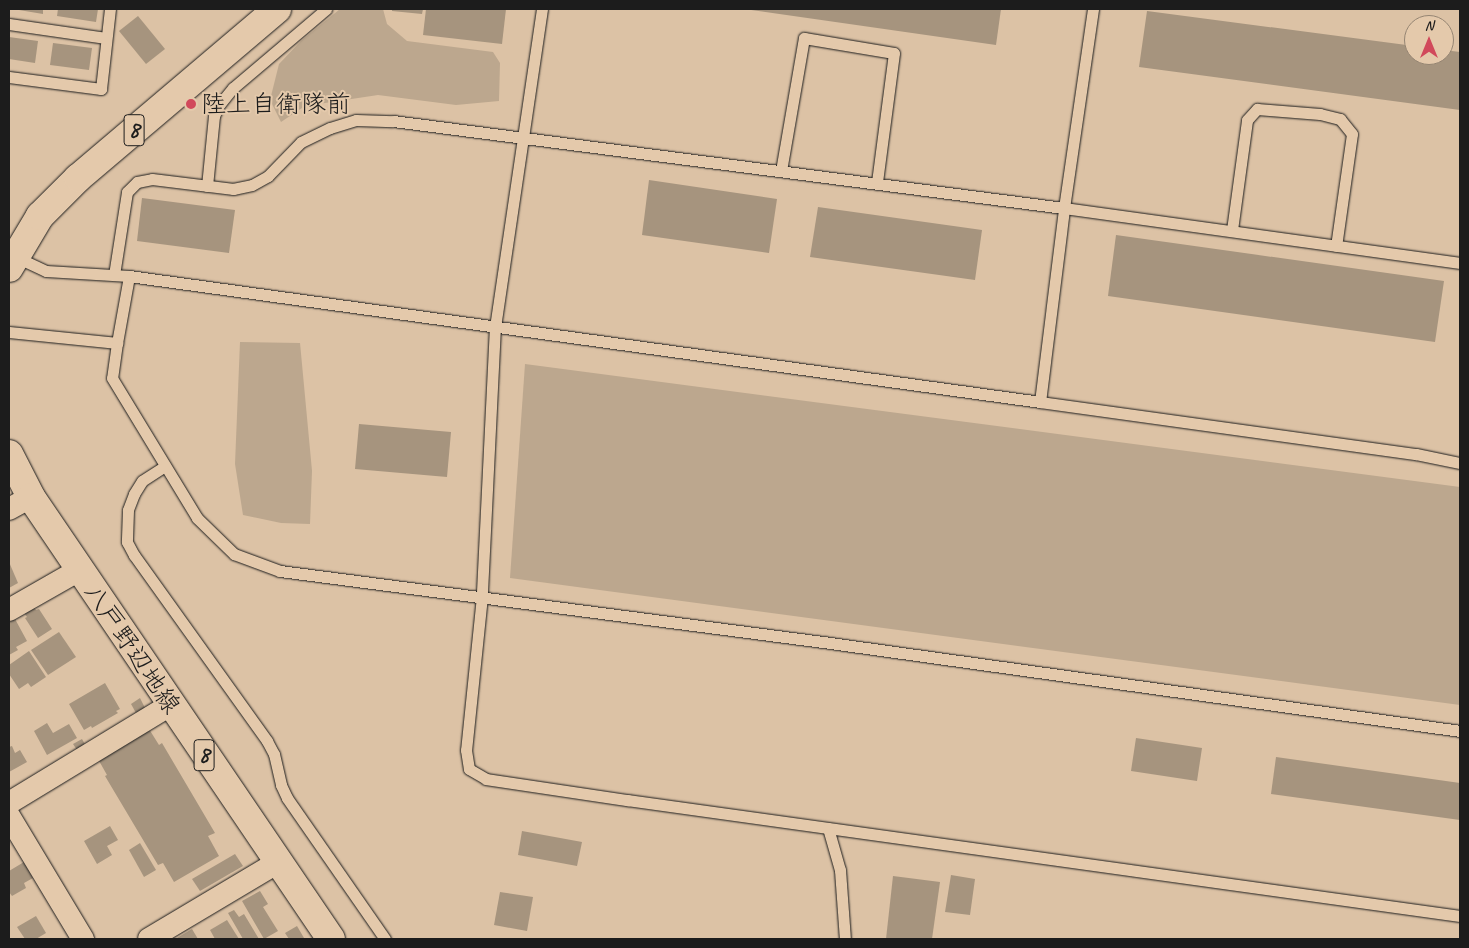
<!DOCTYPE html>
<html>
<head>
<meta charset="utf-8">
<style>
	body { margin:0 }
	#map { position:relative; width:1469px; height:948px; overflow:hidden; background:#dcc2a5; font-family:Caveat,"Klee One",sans-serif }
	div>[style] { position:absolute }
	.green>* { inset:0; background:#bca78e }
	.building>* { inset:0; background:#a6947e }
	.roads { filter:drop-shadow(0 0 1px #1c1c1c) drop-shadow(0 0 1px #1c1c1c) }
	.lane>* { height:11px; margin:-5.5px; padding:0 5.5px; transform-origin:5.5px; border-radius:5.5px; background:#e4c9ab }
	.street>* { height:22px; margin:-11px; padding:0 11px; transform-origin:11px; border-radius:11px; background:#e4c9ab }
	.primary>* { height:28px; margin:-14px; padding:0 14px; transform-origin:14px; border-radius:14px; background:#e4c9ab }
	.dots>* { width:14px; height:14px; translate:-50% -50%; box-sizing:border-box; border:2px solid #e4c9ab; border-radius:50% }
	span { translate:-50% -50%; white-space:nowrap; text-align:center; line-height:1.15; -webkit-text-stroke:4px #e4c9ab; paint-order:stroke }
	.shield-label span { padding:1px 4px; background:#e4c9ab; border:1px solid; border-radius:4px; -webkit-text-stroke-width:0 }
	.shield-label { font-size:24px; color:#1c1c1c; font-weight:700 }
	.poi-label { font-size:25px; color:#1c1c1c }
	.left { translate:0 -50%; text-align:left }
	.street-label { font-size:25px; color:#1c1c1c }
	.frame { position:absolute; inset:0; border:10px solid #1c1c1c; pointer-events:none }
	.north { position:absolute; left:1404px; top:15px; width:50px; height:50px; box-sizing:border-box; background:#e4c9ab; border:1px solid #948472; border-radius:50%; rotate:0deg; font-size:14px; font-weight:700; line-height:20px; text-align:center; color:#1c1c1c }
	.north::after { content:''; display:block; margin:auto; width:18px; height:22px; background:#d1495b; clip-path:polygon(50% 0,100% 100%,50% 72%,0 100%) }
</style>
</head>
<body>
<div id="map">
	<div class="green">
		<div style="clip-path:polygon(340px 9px,383px 9px,387px 24px,407px 41px,493px 52px,500px 63px,499px 101px,456px 105px,378px 95px,305px 106px,281px 122px,270px 100px,279px 64px,301px 41px)"></div>
		<div style="clip-path:polygon(240px 342px,300px 343px,312px 471px,310px 524px,281px 523px,243px 515px,235px 464px)"></div>
		<div style="clip-path:polygon(525px 364px,1460px 487px,1460px 705px,510px 578px)"></div>
	</div>
	<div class="building">
		<div style="clip-path:polygon(13px 9px,43px 9px,43px 14px)"></div>
		<div style="clip-path:polygon(58px 9px,98px 9px,96px 22px,57px 16px)"></div>
		<div style="clip-path:polygon(392px 9px,423px 9px,422px 14px,392px 11px)"></div>
		<div style="clip-path:polygon(426px 9px,506px 9px,502px 44px,423px 35px)"></div>
		<div style="clip-path:polygon(744px 9px,1001px 9px,996px 45px)"></div>
		<div style="clip-path:polygon(1147px 11px,1414px 46px,1414px 55px,1444px 55px,1444px 50px,1460px 52px,1460px 110px,1139px 67px)"></div>
		<div style="clip-path:polygon(138px 16px,165px 49px,146px 64px,119px 31px)"></div>
		<div style="clip-path:polygon(9px 37px,38px 41px,35px 63px,9px 59px)"></div>
		<div style="clip-path:polygon(53px 43px,92px 48px,89px 70px,50px 65px)"></div>
		<div style="clip-path:polygon(649px 180px,777px 199px,769px 253px,642px 235px)"></div>
		<div style="clip-path:polygon(142px 198px,235px 210px,229px 253px,137px 241px)"></div>
		<div style="clip-path:polygon(818px 207px,982px 230px,975px 280px,810px 257px)"></div>
		<div style="clip-path:polygon(1116px 235px,1444px 281px,1435px 342px,1108px 296px)"></div>
		<div style="clip-path:polygon(359px 424px,451px 432px,447px 477px,355px 469px)"></div>
		<div style="clip-path:polygon(9px 562px,18px 583px,9px 588px)"></div>
		<div style="clip-path:polygon(34px 607px,36px 610px,39px 609px,52px 629px,38px 638px,25px 618px,27px 617px,24px 613px)"></div>
		<div style="clip-path:polygon(15px 619px,27px 641px,16px 647px,18px 650px,9px 655px,9px 622px)"></div>
		<div style="clip-path:polygon(59px 632px,76px 657px,48px 675px,31px 650px)"></div>
		<div style="clip-path:polygon(29px 651px,46px 677px,31px 687px,28px 683px,19px 689px,9px 674px,9px 665px)"></div>
		<div style="clip-path:polygon(105px 683px,120px 709px,116px 711px,118px 713px,92px 728px,91px 726px,84px 730px,69px 704px)"></div>
		<div style="clip-path:polygon(140px 698px,145px 708px,136px 713px,131px 704px)"></div>
		<div style="clip-path:polygon(47px 723px,53px 733px,69px 724px,77px 738px,47px 755px,34px 731px)"></div>
		<div style="clip-path:polygon(149px 729px,159px 745px,162px 743px,215px 833px,208px 836px,219px 856px,174px 882px,163px 863px,158px 865px,105px 776px,107px 775px,98px 759px)"></div>
		<div style="clip-path:polygon(1136px 738px,1202px 748px,1197px 781px,1131px 771px)"></div>
		<div style="clip-path:polygon(82px 739px,87px 748px,79px 753px,73px 744px)"></div>
		<div style="clip-path:polygon(12px 746px,15px 753px,20px 750px,27px 762px,9px 772px,9px 747px)"></div>
		<div style="clip-path:polygon(1276px 757px,1460px 783px,1460px 820px,1271px 794px)"></div>
		<div style="clip-path:polygon(110px 826px,118px 840px,107px 846px,112px 855px,97px 864px,84px 841px)"></div>
		<div style="clip-path:polygon(522px 831px,582px 842px,577px 866px,518px 855px)"></div>
		<div style="clip-path:polygon(140px 843px,156px 870px,144px 877px,129px 850px)"></div>
		<div style="clip-path:polygon(235px 854px,243px 866px,200px 891px,192px 879px)"></div>
		<div style="clip-path:polygon(24px 862px,33px 878px,24px 883px,26px 888px,12px 896px,9px 892px,9px 871px)"></div>
		<div style="clip-path:polygon(951px 875px,975px 879px,970px 915px,945px 912px)"></div>
		<div style="clip-path:polygon(893px 876px,940px 882px,932px 939px,886px 939px)"></div>
		<div style="clip-path:polygon(260px 891px,268px 904px,263px 907px,278px 931px,264px 939px,242px 901px)"></div>
		<div style="clip-path:polygon(500px 892px,533px 897px,527px 931px,494px 925px)"></div>
		<div style="clip-path:polygon(234px 910px,239px 917px,244px 914px,259px 939px,243px 939px,228px 913px)"></div>
		<div style="clip-path:polygon(36px 916px,46px 933px,36px 939px,25px 939px,17px 927px)"></div>
		<div style="clip-path:polygon(227px 920px,239px 939px,215px 939px,210px 930px)"></div>
		<div style="clip-path:polygon(297px 926px,304px 938px,289px 939px,285px 933px)"></div>
		<div style="clip-path:polygon(192px 929px,198px 939px,178px 939px,177px 938px)"></div>
	</div>
	<div class="roads">
		<div class="lane">
			<div style="left:542px;top:9px;width:320px;rotate:98.4deg"></div>
			<div style="left:495px;top:326px;width:270px;rotate:92.8deg"></div>
			<div style="left:482px;top:596px;width:155px;rotate:95.9deg"></div>
			<div style="left:466px;top:750px;width:19px;rotate:81deg"></div>
			<div style="left:469px;top:769px;width:20px;rotate:30deg"></div>
			<div style="left:486px;top:779px;width:143px;rotate:8.5deg"></div>
			<div style="left:627px;top:800px;width:841px;rotate:7.93deg"></div>
			<div style="left:9px;top:24px;width:98px;rotate:8.2deg"></div>
			<div style="left:9px;top:77px;width:93px;rotate:7.4deg"></div>
			<div style="left:101px;top:89px;width:81px;rotate:-83.6deg"></div>
			<div style="left:781px;top:171px;width:135px;rotate:-80.2deg"></div>
			<div style="left:804px;top:38px;width:91px;rotate:9.5deg"></div>
			<div style="left:894px;top:53px;width:131px;rotate:97.5deg"></div>
			<div style="left:207px;top:186px;width:70px;rotate:-84.3deg"></div>
			<div style="left:214px;top:116px;width:12px;rotate:-66deg"></div>
			<div style="left:219px;top:105px;width:22px;rotate:-51deg"></div>
			<div style="left:233px;top:88px;width:122px;rotate:-40.3deg"></div>
			<div style="left:1232px;top:230px;width:111px;rotate:-82.2deg"></div>
			<div style="left:1247px;top:120px;width:15px;rotate:-48deg"></div>
			<div style="left:1257px;top:109px;width:63px;rotate:4.5deg"></div>
			<div style="left:1320px;top:114px;width:21px;rotate:14deg"></div>
			<div style="left:1340px;top:119px;width:19px;rotate:51deg"></div>
			<div style="left:1352px;top:134px;width:113px;rotate:98.1deg"></div>
			<div style="left:16px;top:257px;width:33px;rotate:25deg"></div>
			<div style="left:46px;top:271px;width:83px;rotate:3.4deg"></div>
			<div style="left:129px;top:276px;width:920px;rotate:7.87deg"></div>
			<div style="left:1040px;top:402px;width:380px;rotate:7.9deg"></div>
			<div style="left:1416px;top:454px;width:45px;rotate:11.6deg"></div>
			<div style="left:114px;top:275px;width:84px;rotate:-81.1deg"></div>
			<div style="left:127px;top:192px;width:14px;rotate:-45deg"></div>
			<div style="left:137px;top:182px;width:15px;rotate:-11deg"></div>
			<div style="left:152px;top:179px;width:82px;rotate:7deg"></div>
			<div style="left:233px;top:189px;width:19px;rotate:-12deg"></div>
			<div style="left:252px;top:185px;width:18px;rotate:-29deg"></div>
			<div style="left:268px;top:176px;width:47px;rotate:-45.9deg"></div>
			<div style="left:301px;top:142px;width:32px;rotate:-26deg"></div>
			<div style="left:330px;top:128px;width:27px;rotate:-17deg"></div>
			<div style="left:356px;top:120px;width:37px;rotate:2deg"></div>
			<div style="left:393px;top:121px;width:677px;rotate:7.39deg"></div>
			<div style="left:1064px;top:208px;width:400px;rotate:7.9deg"></div>
			<div style="left:9px;top:332px;width:109px;rotate:5.8deg"></div>
			<div style="left:117px;top:343px;width:35px;rotate:98deg"></div>
			<div style="left:112px;top:378px;width:164px;rotate:58.7deg"></div>
			<div style="left:197px;top:518px;width:52px;rotate:44.2deg"></div>
			<div style="left:234px;top:554px;width:49px;rotate:20.3deg"></div>
			<div style="left:280px;top:571px;width:548px;rotate:7.45deg"></div>
			<div style="left:823px;top:642px;width:643px;rotate:7.95deg"></div>
			<div style="left:117px;top:343px;width:68px;rotate:-79.8deg"></div>
			<div style="left:1040px;top:402px;width:195px;rotate:-82.9deg"></div>
			<div style="left:1064px;top:208px;width:201px;rotate:-81.7deg"></div>
			<div style="left:165px;top:466px;width:27px;rotate:147deg"></div>
			<div style="left:142px;top:481px;width:15px;rotate:122deg"></div>
			<div style="left:134px;top:494px;width:17px;rotate:111deg"></div>
			<div style="left:128px;top:510px;width:32px;rotate:92deg"></div>
			<div style="left:127px;top:542px;width:15px;rotate:62deg"></div>
			<div style="left:134px;top:555px;width:229px;rotate:54.4deg"></div>
			<div style="left:267px;top:741px;width:15px;rotate:62deg"></div>
			<div style="left:274px;top:754px;width:32px;rotate:77deg"></div>
			<div style="left:281px;top:785px;width:14px;rotate:65deg"></div>
			<div style="left:287px;top:798px;width:172px;rotate:55.2deg"></div>
			<div style="left:828px;top:828px;width:44px;rotate:74.1deg"></div>
			<div style="left:840px;top:870px;width:69px;rotate:85.9deg"></div>
		</div>
		<div class="street">
			<div style="left:9px;top:509px;width:25px;rotate:-29deg"></div>
			<div style="left:9px;top:610px;width:81px;rotate:-29.7deg"></div>
			<div style="left:9px;top:803px;width:188px;rotate:-31.3deg"></div>
			<div style="left:9px;top:816px;width:144px;rotate:59deg"></div>
			<div style="left:149px;top:939px;width:150px;rotate:-30.8deg"></div>
		</div>
		<div class="primary">
			<div style="left:9px;top:268px;width:61px;rotate:-59.2deg"></div>
			<div style="left:40px;top:216px;width:54px;rotate:-45deg"></div>
			<div style="left:78px;top:178px;width:261px;rotate:-40.3deg"></div>
			<div style="left:9px;top:454px;width:48px;rotate:62.9deg"></div>
			<div style="left:31px;top:497px;width:534px;rotate:55.83deg"></div>
		</div>
	</div>
	<div class="dots">
		<div style="left:191px;top:104px;background:#d1495b"></div>
	</div>
	<div class="shield-label">
		<span style="left:134px;top:130px">8</span>
		<span style="left:204px;top:755px">8</span>
	</div>
	<div class="poi-label">
		<span class="left" style="left:201px;top:104px">陸上自衛隊前</span>
	</div>
	<div class="street-label">
		<span style="left:132px;top:649px;rotate:56deg">八戸野辺地線</span>
	</div>
	<div class="frame"></div>
	<div class="north">N</div>
</div>
</body>
</html>
